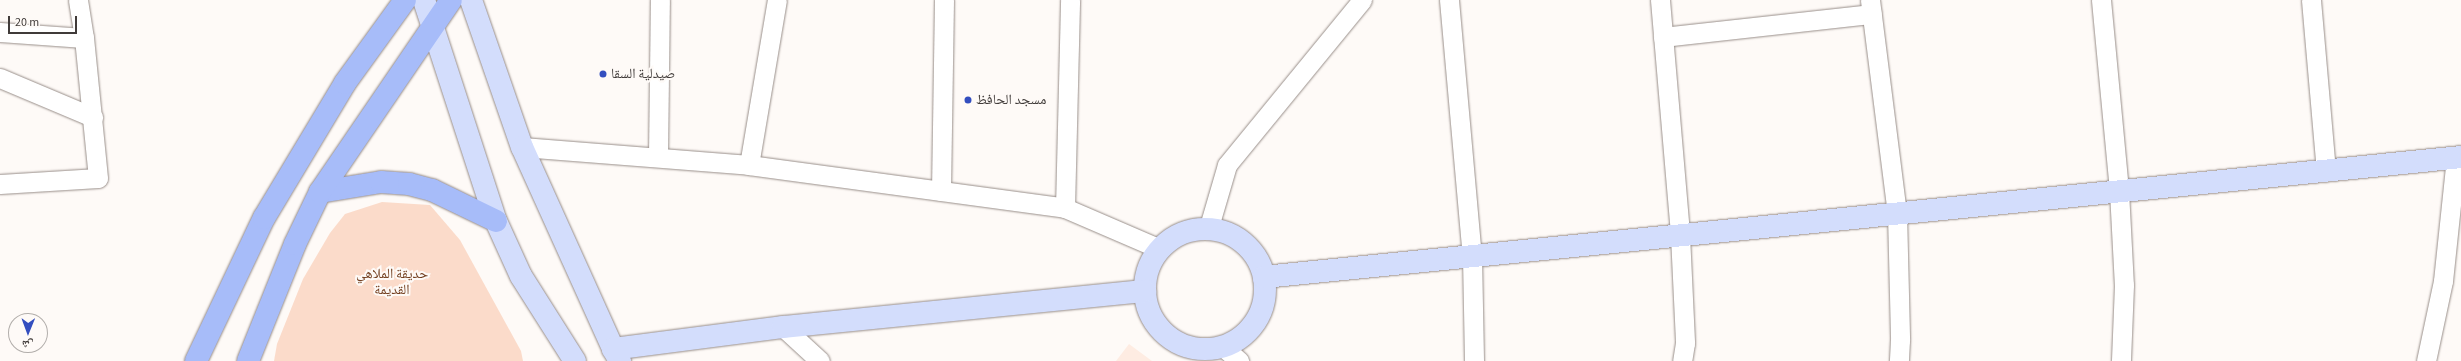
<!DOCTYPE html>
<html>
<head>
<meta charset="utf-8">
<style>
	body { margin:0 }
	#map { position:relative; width:2461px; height:361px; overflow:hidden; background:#fefaf7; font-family:"Source Sans 3","Noto Naskh Arabic",sans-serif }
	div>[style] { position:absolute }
	.built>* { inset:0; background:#feece2 }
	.green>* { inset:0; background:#fbdbca }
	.roads { filter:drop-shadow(0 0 1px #988e89) drop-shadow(0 0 1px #988e89) }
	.street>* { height:19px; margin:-9.5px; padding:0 9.5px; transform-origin:9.5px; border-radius:9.5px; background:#fff }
	.secondary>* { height:22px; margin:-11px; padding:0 11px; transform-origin:11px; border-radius:11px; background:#d3ddfc }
	.secondary>.ring { margin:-11px; padding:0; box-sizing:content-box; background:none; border:22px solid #d3ddfc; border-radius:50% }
	.primary>* { height:22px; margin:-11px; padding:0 11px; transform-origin:11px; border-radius:11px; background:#a7bcf9 }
	.dots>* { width:11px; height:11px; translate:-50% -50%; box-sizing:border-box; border:2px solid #fefaf7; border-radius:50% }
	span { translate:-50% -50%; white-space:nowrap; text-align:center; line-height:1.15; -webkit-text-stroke:4px #fefaf7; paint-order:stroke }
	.poi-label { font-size:14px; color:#403b39 }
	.left { translate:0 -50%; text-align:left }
	.park-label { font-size:14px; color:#723e1e }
	.north { position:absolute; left:8px; top:313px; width:40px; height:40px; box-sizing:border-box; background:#fefaf7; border:1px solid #b2aeab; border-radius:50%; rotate:181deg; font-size:11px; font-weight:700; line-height:16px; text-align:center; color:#403b39 }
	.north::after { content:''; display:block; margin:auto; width:14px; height:18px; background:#334ebf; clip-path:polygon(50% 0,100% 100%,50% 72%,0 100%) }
	.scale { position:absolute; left:8px; top:16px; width:69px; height:18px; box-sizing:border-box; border:2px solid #403b39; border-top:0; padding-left:5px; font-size:12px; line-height:14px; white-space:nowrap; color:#403b39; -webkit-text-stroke:3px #fefaf7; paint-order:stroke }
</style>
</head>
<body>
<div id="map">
	<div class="built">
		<div style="clip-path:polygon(1129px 344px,1152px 361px,1116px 361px)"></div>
	</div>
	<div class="green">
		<div style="clip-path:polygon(382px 202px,430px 205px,460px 240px,521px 351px,523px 361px,274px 361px,277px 344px,303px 279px,330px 233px,345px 214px)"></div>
	</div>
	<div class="roads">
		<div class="street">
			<div style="left:1449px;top:0;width:257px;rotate:84.9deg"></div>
			<div style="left:1472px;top:256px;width:105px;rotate:88.9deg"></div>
			<div style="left:1660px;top:0;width:236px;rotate:85.1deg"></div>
			<div style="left:1680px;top:235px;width:108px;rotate:87.3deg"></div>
			<div style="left:1685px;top:343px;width:18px;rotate:99deg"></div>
			<div style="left:1870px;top:0;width:215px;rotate:82.8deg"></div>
			<div style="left:1897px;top:213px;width:127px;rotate:88.6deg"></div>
			<div style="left:1900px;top:340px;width:21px;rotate:93deg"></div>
			<div style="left:2101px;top:0;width:192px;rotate:84.6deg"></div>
			<div style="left:2119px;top:191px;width:94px;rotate:87deg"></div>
			<div style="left:2124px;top:285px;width:76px;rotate:92.3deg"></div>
			<div style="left:2311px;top:0;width:172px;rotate:85deg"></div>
			<div style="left:0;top:32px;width:84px;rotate:4.1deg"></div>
			<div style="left:1663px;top:37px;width:210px;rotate:-6.3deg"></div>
			<div style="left:0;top:78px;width:101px;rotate:22.8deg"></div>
			<div style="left:522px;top:147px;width:228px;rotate:4.5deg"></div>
			<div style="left:749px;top:165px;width:319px;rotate:7.7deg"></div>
			<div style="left:1065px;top:208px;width:103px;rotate:23.3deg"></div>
			<div style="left:658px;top:156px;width:156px;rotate:-89.3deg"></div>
			<div style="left:749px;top:165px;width:167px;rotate:-80.4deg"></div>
			<div style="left:0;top:184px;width:98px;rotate:-3.5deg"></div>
			<div style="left:98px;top:178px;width:141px;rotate:-95.7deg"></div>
			<div style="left:84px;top:38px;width:38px;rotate:-99deg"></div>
			<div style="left:941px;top:191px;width:191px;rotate:-89.1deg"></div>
			<div style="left:1065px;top:208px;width:208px;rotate:-88.6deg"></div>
			<div style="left:1208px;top:230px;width:68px;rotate:-73.7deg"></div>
			<div style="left:1227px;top:165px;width:213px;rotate:-50.7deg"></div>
			<div style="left:783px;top:327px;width:50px;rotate:42.6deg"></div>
			<div style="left:1222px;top:346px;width:23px;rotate:41deg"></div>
			<div style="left:2426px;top:361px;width:82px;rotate:-78deg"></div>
			<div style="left:2443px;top:281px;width:125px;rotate:-84deg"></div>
		</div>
		<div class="secondary">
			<div style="left:424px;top:0;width:232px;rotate:72deg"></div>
			<div style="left:496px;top:221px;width:60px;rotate:65.6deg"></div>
			<div style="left:521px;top:276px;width:101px;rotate:57.6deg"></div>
			<div style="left:471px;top:0;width:156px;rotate:70.9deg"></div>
			<div style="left:522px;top:147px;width:222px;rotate:65.7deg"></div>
			<div style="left:613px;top:349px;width:14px;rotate:60deg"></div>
			<div class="ring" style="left:1145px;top:229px;width:98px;height:98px"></div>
			<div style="left:1264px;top:277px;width:1203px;rotate:-5.72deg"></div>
			<div style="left:613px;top:349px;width:171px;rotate:-7.4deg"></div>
			<div style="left:783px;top:327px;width:364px;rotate:-5.7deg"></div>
		</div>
		<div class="primary">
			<div style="left:320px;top:192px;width:62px;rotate:-9.3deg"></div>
			<div style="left:381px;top:182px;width:28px;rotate:4deg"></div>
			<div style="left:409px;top:184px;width:24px;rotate:15deg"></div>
			<div style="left:432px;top:190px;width:71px;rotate:25.8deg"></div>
			<div style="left:196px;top:361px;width:158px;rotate:-64.6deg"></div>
			<div style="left:264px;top:218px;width:157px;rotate:-59deg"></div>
			<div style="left:345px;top:83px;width:102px;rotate:-54.1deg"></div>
			<div style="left:248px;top:361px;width:126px;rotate:-68.1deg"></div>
			<div style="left:295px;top:244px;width:58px;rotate:-64.3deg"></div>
			<div style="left:320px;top:192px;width:232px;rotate:-55.7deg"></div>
		</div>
	</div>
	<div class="dots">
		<div style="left:603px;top:74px;background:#334ebf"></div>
		<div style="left:968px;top:100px;background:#334ebf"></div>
	</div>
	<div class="poi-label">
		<span class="left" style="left:611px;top:74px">صيدلية السقا</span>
		<span class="left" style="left:976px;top:100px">مسجد الحافظ</span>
	</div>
	<div class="park-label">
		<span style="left:392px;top:282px">حديقة الملاهي<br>القديمة</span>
	</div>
	<div class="north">ش</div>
	<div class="scale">20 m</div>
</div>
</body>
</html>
